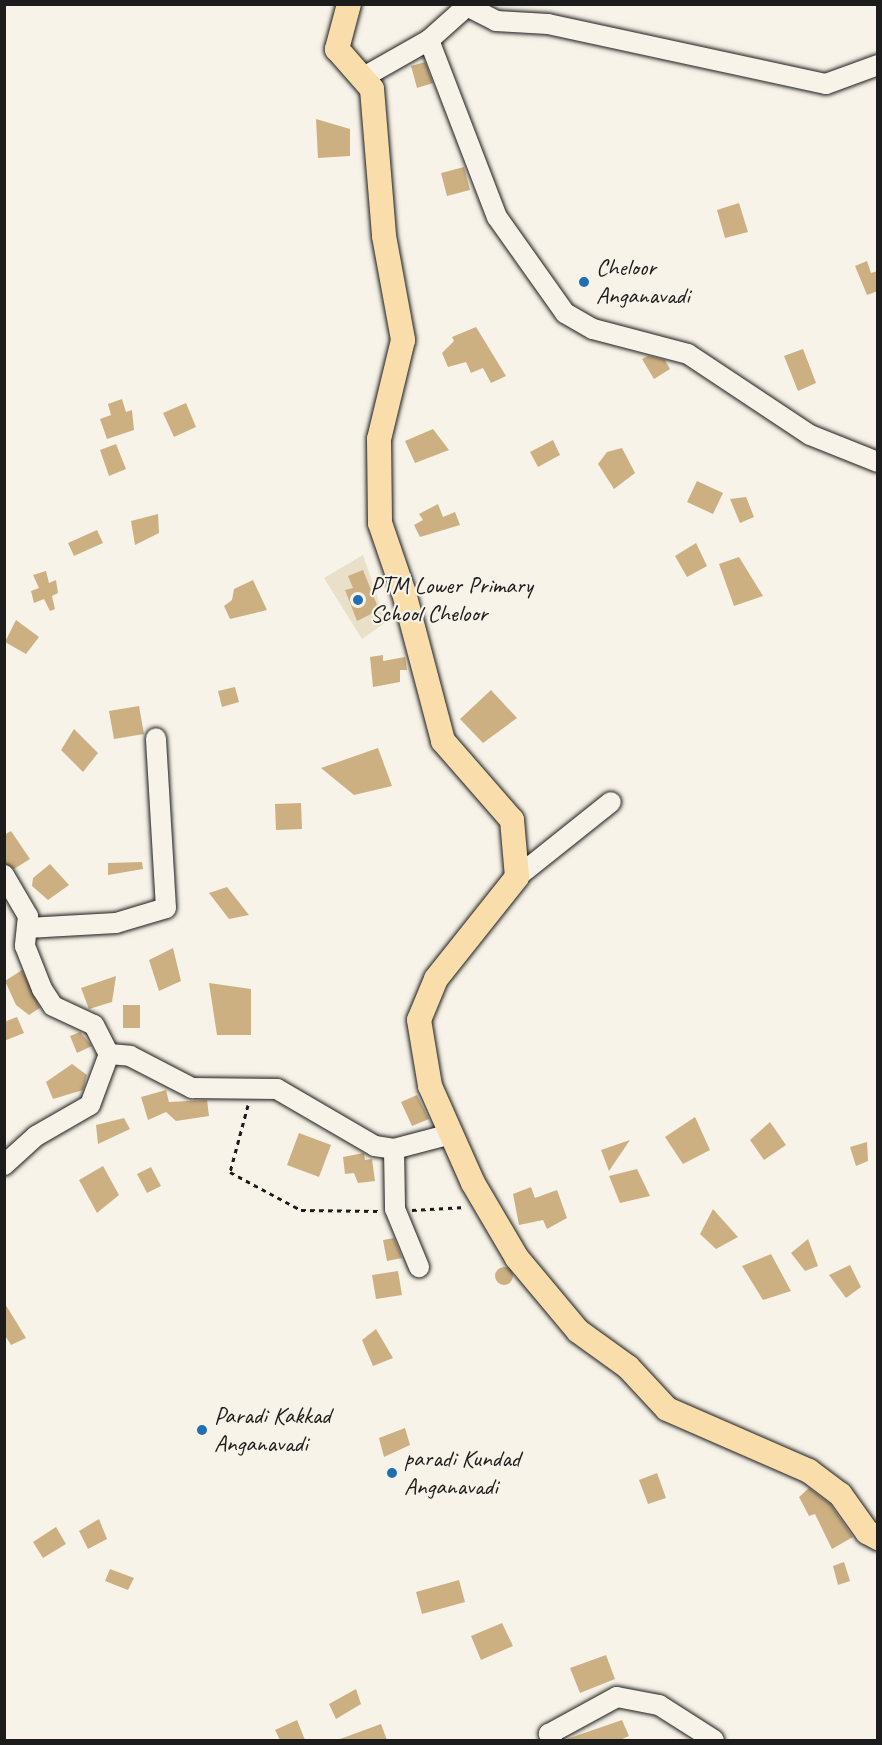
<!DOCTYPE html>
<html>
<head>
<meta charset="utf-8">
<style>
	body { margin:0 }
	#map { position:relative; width:882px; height:1745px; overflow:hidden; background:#f7f3e8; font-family:Caveat,sans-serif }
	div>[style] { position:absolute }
	.built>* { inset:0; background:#eadfc9 }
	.building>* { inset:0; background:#cdb082 }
	.round { border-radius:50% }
	.path>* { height:3px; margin-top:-1.5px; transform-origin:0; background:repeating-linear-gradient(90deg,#1c1c1c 0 4.5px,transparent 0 9px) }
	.roads { filter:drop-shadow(0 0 2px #1c1c1c) drop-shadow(0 0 2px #1c1c1c) }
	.minor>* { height:20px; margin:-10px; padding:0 10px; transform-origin:10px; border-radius:10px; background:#f7f3e8 }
	.major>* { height:24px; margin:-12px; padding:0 12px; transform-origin:12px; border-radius:12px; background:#f9deab }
	.dots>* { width:16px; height:16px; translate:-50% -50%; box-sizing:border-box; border:3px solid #f7f3e8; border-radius:50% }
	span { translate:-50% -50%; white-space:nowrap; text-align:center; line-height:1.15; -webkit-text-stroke:4.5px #f7f3e8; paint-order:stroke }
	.poi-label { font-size:24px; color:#1c1c1c }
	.left { translate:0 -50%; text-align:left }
	.frame { position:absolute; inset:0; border:6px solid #1c1c1c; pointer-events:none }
</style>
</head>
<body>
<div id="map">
	<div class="built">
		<div style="clip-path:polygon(363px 555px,386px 622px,362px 639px,324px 578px)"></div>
	</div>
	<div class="building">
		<div style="clip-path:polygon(425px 62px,433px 83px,417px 88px,411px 66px)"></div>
		<div style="clip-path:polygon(316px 119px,350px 129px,350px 156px,318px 158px)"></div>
		<div style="clip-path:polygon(464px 167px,470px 190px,447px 196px,441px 173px)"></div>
		<div style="clip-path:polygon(739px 203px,748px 232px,725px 238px,717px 210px)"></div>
		<div style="clip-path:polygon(867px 261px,871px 273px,878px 271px,878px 291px,867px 295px,855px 266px)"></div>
		<div style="clip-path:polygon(476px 327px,506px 376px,491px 383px,483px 368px,471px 373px,466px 362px,448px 367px,442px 353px,454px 341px,452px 337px)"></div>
		<div style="clip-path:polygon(803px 349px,816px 383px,798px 391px,784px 356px)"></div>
		<div style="clip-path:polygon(648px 356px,665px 360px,670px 369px,654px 379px,642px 359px)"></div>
		<div style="clip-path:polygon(122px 399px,126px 412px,132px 410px,134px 430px,107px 439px,100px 419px,111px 415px,108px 404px)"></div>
		<div style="clip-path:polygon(186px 403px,196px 427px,174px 437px,163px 413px)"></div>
		<div style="clip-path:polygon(433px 429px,449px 450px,415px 463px,405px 441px)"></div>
		<div style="clip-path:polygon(553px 440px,560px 455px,538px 467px,530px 452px)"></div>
		<div style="clip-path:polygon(116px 444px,126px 469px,109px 476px,100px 450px)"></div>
		<div style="clip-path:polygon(622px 448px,635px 473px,614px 489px,598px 464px,607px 452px)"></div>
		<div style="clip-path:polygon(697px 481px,723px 493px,713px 514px,687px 502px)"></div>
		<div style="clip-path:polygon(746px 497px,754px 517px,740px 523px,730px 499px)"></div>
		<div style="clip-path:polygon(438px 504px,443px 517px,455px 512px,460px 525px,420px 537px,414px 525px,423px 520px,419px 514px)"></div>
		<div style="clip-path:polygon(158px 514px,159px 533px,135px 545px,131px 521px)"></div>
		<div style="clip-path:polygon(97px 530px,103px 543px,74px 556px,68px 543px)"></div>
		<div style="clip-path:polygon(696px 543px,707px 566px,687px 577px,675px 556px)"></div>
		<div style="clip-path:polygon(739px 557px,763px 596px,734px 606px,719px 564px)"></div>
		<div style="clip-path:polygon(363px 570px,379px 610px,357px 621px,345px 590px,353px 588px,348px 576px)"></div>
		<div style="clip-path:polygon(46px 571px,49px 583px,56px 580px,58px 593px,52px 596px,55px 609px,50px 611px,44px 599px,34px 603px,31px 591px,39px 588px,33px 575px)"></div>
		<div style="clip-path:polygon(253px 580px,267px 610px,230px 619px,224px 606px,232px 600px,234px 589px)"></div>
		<div style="clip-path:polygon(16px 620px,39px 637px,26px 654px,5px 642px)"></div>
		<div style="clip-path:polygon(383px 655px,383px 661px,405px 657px,407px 670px,400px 670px,400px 682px,373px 687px,370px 657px)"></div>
		<div style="clip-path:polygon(235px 687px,239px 702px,222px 707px,218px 691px)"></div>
		<div style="clip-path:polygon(491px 690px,517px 718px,483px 743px,460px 719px)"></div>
		<div style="clip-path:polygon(139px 706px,144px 734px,114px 739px,109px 711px)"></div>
		<div style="clip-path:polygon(74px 729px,98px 753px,83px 772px,61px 750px)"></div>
		<div style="clip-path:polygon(378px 748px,392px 786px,354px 795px,321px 768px)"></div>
		<div style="clip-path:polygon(301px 803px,302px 829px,276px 830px,275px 804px)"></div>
		<div style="clip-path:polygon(11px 831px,30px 859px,14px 869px,4px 863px,4px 835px)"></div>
		<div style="clip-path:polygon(142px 862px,143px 869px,108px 875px,108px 863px)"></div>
		<div style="clip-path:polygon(50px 864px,69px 885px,48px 900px,32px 886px,33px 878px)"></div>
		<div style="clip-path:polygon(227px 887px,249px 915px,229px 919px,209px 893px)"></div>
		<div style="clip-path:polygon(173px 948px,181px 981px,159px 991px,149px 960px)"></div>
		<div style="clip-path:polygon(22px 970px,40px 1008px,29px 1015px,16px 1005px,5px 981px)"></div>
		<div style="clip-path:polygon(116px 976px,112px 1002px,89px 1009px,81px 988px)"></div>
		<div style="clip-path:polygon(209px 983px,251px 989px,251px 1035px,217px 1035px)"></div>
		<div style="clip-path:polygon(123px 1005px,140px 1005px,140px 1028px,123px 1028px)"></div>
		<div style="clip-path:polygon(17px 1017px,24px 1033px,4px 1041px,4px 1022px)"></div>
		<div style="clip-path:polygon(80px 1032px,92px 1046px,77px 1053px,70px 1036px)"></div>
		<div style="clip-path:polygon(72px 1064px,87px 1075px,83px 1090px,53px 1099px,46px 1082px)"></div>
		<div style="clip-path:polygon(166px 1090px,169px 1102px,207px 1100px,209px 1116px,176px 1121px,166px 1112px,148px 1120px,141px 1097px)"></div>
		<div style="clip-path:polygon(417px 1095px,429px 1119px,412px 1126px,401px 1102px)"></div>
		<div style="clip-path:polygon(695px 1117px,710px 1150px,683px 1164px,665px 1137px)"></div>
		<div style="clip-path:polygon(124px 1118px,130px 1129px,98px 1144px,96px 1125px)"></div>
		<div style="clip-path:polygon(770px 1122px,786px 1145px,764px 1160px,750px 1140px)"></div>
		<div style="clip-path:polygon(299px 1133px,331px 1145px,319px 1177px,287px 1165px)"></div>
		<div style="clip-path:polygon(630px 1140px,609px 1171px,601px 1150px)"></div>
		<div style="clip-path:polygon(867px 1142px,868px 1161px,856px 1166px,850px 1147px)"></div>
		<div style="clip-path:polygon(364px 1153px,365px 1160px,372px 1159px,375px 1181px,358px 1183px,354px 1173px,345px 1174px,343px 1157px)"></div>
		<div style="clip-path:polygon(103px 1166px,119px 1195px,97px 1213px,79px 1180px)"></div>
		<div style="clip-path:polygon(151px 1167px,161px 1186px,147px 1193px,137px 1174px)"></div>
		<div style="clip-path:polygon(637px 1169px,650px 1196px,620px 1203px,609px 1176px)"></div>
		<div style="clip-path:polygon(531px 1187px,535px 1198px,557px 1190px,567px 1218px,547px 1229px,543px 1220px,519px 1225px,513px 1194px)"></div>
		<div style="clip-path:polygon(713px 1209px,738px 1237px,716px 1249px,700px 1234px)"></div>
		<div style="clip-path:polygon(394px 1238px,402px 1258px,387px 1261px,383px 1240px)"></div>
		<div style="clip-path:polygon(808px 1239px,818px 1266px,805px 1271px,791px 1253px)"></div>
		<div style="clip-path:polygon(771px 1254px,791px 1291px,763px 1300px,742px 1266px)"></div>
		<div style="clip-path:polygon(850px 1265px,861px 1287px,846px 1298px,829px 1275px)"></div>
		<div class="round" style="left:495px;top:1267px;width:18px;height:18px"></div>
		<div style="clip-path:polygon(398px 1271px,402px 1295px,376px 1299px,372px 1275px)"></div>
		<div style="clip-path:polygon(4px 1302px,26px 1338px,11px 1345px,4px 1334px)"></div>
		<div style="clip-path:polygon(376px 1329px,393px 1358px,373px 1366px,362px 1340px)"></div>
		<div style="clip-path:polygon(405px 1428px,410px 1445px,384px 1457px,379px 1438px)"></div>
		<div style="clip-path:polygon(657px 1473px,666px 1498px,648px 1504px,639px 1480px)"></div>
		<div style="clip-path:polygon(809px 1488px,830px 1504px,853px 1537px,832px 1549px,815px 1514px,809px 1516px,799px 1497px)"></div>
		<div style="clip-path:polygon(99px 1519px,107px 1539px,88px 1549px,79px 1531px)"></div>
		<div style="clip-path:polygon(56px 1527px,66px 1544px,43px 1558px,33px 1542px)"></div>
		<div style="clip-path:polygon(844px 1562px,850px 1581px,838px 1585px,833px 1566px)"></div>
		<div style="clip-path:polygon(110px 1569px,134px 1578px,128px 1590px,105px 1581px)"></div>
		<div style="clip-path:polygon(459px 1580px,465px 1602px,422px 1614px,416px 1592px)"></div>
		<div style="clip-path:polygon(502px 1623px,513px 1646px,481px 1660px,471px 1636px)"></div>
		<div style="clip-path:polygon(606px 1655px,615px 1679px,580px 1693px,570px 1668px)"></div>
		<div style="clip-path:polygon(356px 1689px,361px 1704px,336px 1719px,329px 1704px)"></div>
		<div style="clip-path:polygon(297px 1720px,305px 1740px,280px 1740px,275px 1730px)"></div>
		<div style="clip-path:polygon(622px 1720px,629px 1736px,620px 1740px,564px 1740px)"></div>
		<div style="clip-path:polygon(381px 1724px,387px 1740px,341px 1740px,340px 1739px)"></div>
	</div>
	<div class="path">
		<div style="left:248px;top:1105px;width:69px;rotate:105deg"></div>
		<div style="left:230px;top:1172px;width:81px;rotate:28.2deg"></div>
		<div style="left:301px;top:1210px;width:77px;rotate:0.7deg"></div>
		<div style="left:412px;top:1210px;width:53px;rotate:-3.2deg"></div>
	</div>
	<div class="roads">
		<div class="minor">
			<div style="left:429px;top:40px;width:190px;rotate:69deg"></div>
			<div style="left:497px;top:217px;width:118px;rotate:54.7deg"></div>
			<div style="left:565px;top:313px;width:32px;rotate:30deg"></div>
			<div style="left:593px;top:329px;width:98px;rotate:14.7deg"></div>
			<div style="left:688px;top:354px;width:146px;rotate:33.6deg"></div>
			<div style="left:810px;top:435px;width:73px;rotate:21.7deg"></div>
			<div style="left:362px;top:78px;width:77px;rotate:-29.6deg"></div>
			<div style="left:429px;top:40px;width:51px;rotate:-41.8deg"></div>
			<div style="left:467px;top:6px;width:33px;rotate:27deg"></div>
			<div style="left:496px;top:21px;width:52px;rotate:3.3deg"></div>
			<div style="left:548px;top:24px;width:284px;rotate:12.2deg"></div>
			<div style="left:826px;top:84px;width:55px;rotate:-20.1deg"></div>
			<div style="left:4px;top:875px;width:48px;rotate:59.7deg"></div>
			<div style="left:28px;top:916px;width:30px;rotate:96deg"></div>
			<div style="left:25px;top:946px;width:46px;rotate:68.4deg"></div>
			<div style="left:42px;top:989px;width:20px;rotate:57deg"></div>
			<div style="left:53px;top:1006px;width:45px;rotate:24.9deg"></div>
			<div style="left:94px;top:1025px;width:33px;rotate:63deg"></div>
			<div style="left:109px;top:1054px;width:21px;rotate:5deg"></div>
			<div style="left:130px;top:1056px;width:70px;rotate:27.3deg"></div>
			<div style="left:192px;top:1088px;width:85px;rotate:0.7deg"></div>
			<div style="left:277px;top:1089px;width:113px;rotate:30.2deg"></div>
			<div style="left:375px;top:1146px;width:19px;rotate:9deg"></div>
			<div style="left:394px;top:1149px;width:59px;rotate:-14.7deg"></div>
			<div style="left:517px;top:877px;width:120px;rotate:-38.6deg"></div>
			<div style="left:27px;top:928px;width:89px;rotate:-3.2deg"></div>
			<div style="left:116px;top:923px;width:52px;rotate:-16.7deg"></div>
			<div style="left:166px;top:908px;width:170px;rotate:-93.4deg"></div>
			<div style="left:394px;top:1149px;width:60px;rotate:89deg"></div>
			<div style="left:395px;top:1209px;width:63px;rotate:67.5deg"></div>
			<div style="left:4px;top:1165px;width:43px;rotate:-42.2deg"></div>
			<div style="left:36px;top:1136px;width:62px;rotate:-29.9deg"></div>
			<div style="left:90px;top:1105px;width:54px;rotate:-69.6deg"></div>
			<div style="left:552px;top:1740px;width:7px;rotate:-117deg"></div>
			<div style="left:549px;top:1734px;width:77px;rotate:-28.6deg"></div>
			<div style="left:617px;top:1697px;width:43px;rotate:10.8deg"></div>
			<div style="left:659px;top:1705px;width:65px;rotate:32.5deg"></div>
		</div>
		<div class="major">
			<div style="left:349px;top:4px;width:47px;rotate:104.9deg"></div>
			<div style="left:337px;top:49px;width:53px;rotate:48.8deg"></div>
			<div style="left:372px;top:89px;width:147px;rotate:85.3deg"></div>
			<div style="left:384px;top:236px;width:106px;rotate:79.6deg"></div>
			<div style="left:403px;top:340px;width:102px;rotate:103.6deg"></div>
			<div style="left:379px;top:439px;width:84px;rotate:89.3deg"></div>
			<div style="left:380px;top:523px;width:74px;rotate:71.1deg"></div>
			<div style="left:404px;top:593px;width:153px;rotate:75.2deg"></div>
			<div style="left:443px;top:741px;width:105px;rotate:48.9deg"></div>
			<div style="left:512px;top:820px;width:57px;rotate:85deg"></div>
			<div style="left:517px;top:877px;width:130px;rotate:128.5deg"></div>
			<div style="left:436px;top:979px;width:44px;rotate:112.5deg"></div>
			<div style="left:419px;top:1020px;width:67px;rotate:80.5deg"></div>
			<div style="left:430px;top:1086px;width:106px;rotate:66.1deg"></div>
			<div style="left:473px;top:1183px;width:87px;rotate:59.6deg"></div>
			<div style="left:517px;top:1258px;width:95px;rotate:50.1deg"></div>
			<div style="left:578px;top:1331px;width:62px;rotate:35.8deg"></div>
			<div style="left:628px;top:1367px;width:57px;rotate:47.1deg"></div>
			<div style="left:667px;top:1409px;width:155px;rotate:23.6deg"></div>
			<div style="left:809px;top:1471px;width:39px;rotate:37deg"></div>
			<div style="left:840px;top:1494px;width:47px;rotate:54.6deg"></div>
			<div style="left:867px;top:1532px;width:13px;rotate:29deg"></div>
		</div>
	</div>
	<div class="dots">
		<div style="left:584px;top:282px;background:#1f6fb2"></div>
		<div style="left:358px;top:600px;background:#1f6fb2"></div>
		<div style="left:202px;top:1430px;background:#1f6fb2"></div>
		<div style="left:392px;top:1473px;background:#1f6fb2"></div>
	</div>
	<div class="poi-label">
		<span class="left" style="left:596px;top:282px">Cheloor<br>Anganavadi</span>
		<span class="left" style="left:370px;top:600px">PTM Lower Primary<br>School Cheloor</span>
		<span class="left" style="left:214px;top:1430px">Paradi Kakkad<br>Anganavadi</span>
		<span class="left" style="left:404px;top:1473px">paradi Kundad<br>Anganavadi</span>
	</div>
	<div class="frame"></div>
</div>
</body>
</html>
